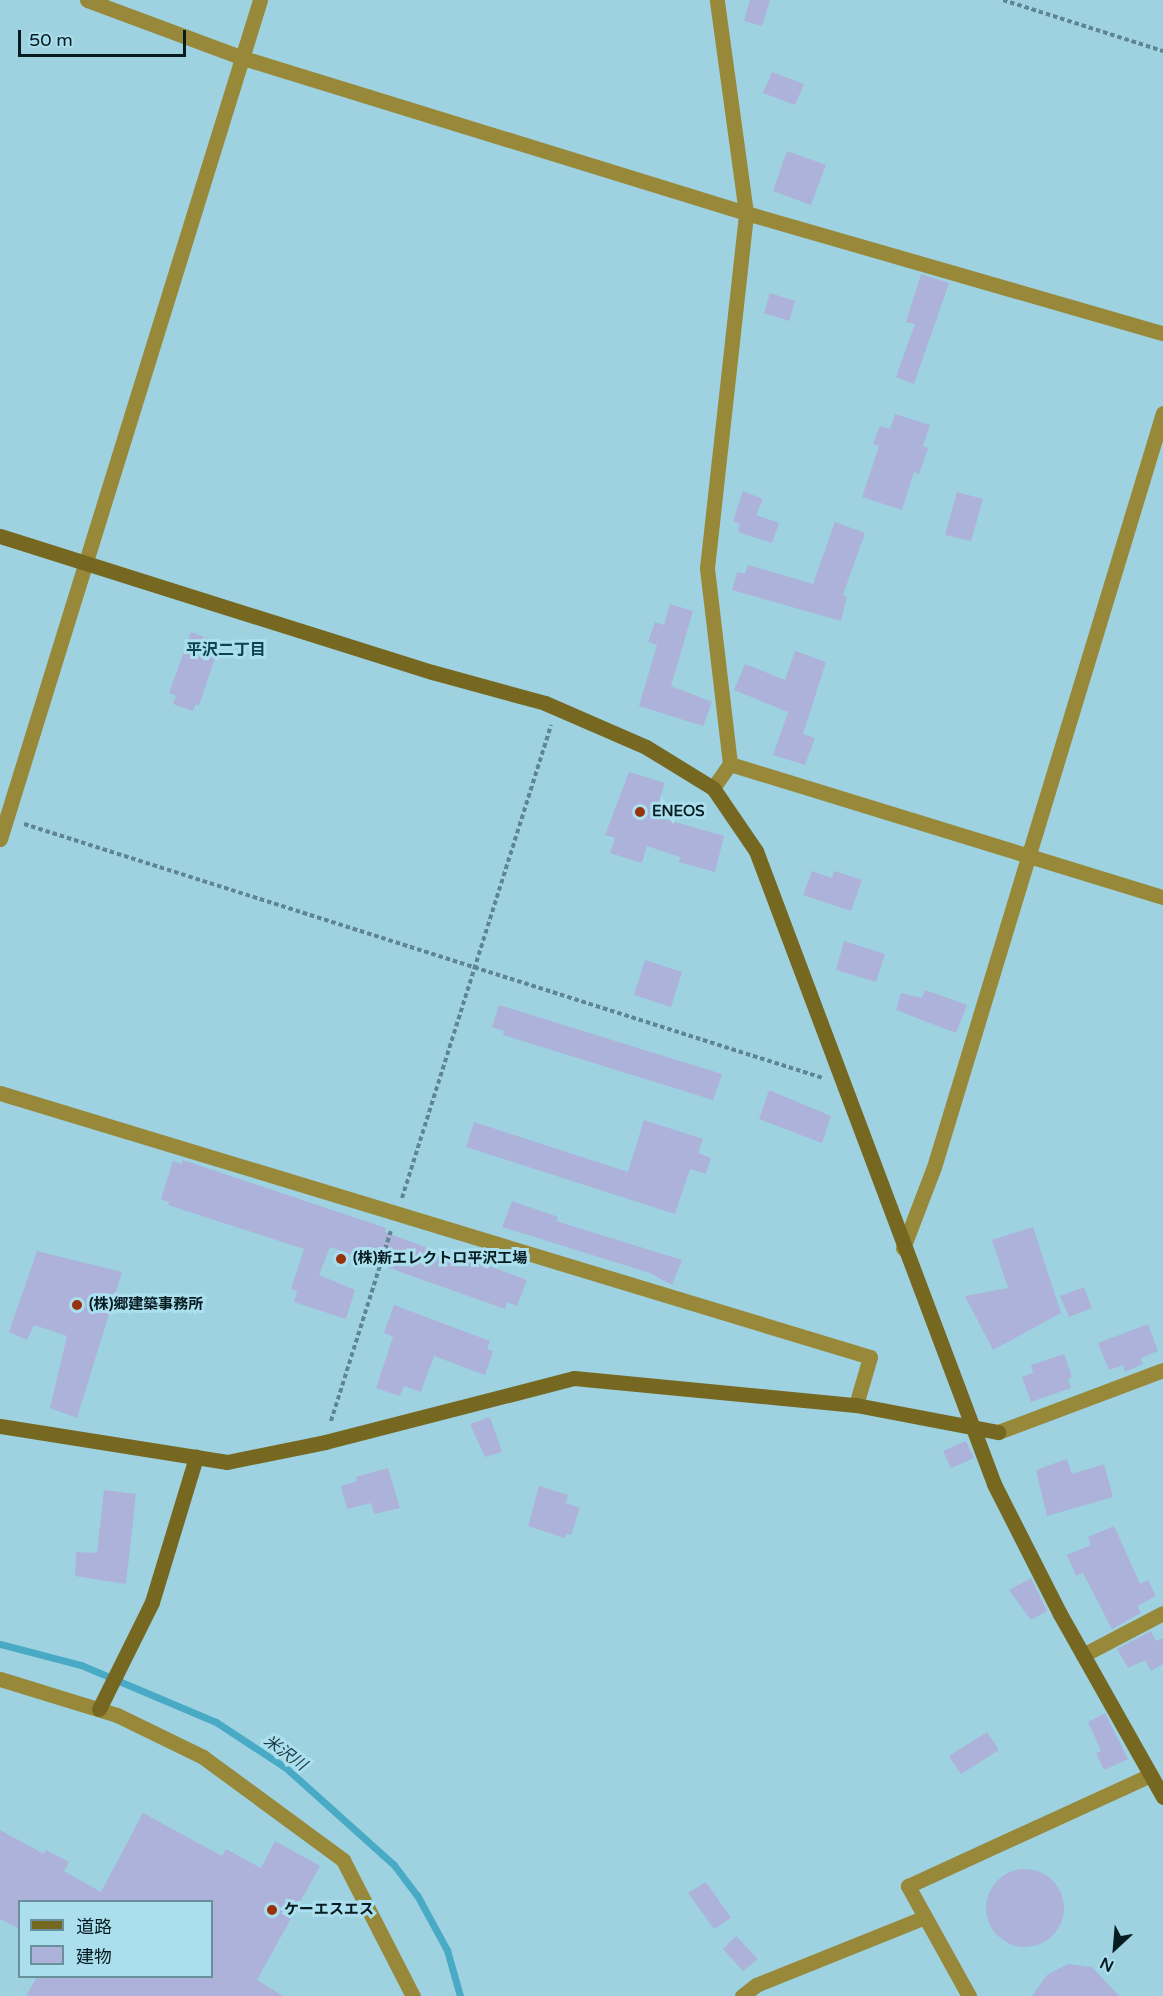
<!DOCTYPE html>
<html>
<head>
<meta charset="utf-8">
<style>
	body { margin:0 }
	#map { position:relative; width:1163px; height:1996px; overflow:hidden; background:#9ed2e1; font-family:"Varela Round","Noto Sans JP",sans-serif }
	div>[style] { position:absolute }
	.stream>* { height:7px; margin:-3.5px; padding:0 3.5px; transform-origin:3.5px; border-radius:3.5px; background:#48aac4 }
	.building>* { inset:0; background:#acb2da }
	.round { border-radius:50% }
	.path>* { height:4px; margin-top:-2px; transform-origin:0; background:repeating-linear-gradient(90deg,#5f8590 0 4.5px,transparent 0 7.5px) }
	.street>* { height:15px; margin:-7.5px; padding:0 7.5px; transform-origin:7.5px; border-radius:7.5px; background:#988839 }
	.secondary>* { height:15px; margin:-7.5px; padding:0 7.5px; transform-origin:7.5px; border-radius:7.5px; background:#766821 }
	.dots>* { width:16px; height:16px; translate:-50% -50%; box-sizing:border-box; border:3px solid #abdfee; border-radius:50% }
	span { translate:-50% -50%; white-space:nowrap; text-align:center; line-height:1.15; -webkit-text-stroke:6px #abdfee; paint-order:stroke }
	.poi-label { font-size:15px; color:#071c21; font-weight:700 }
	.left { translate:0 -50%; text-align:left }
	.neighbourhood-label { font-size:16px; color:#0d424f; font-weight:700 }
	.water-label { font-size:16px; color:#1b3941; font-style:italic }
	.legend { position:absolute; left:18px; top:1900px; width:195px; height:78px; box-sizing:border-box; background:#abdfee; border:2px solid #69919c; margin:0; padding:8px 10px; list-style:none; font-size:18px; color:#071c21 }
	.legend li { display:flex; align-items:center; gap:12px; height:30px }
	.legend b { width:30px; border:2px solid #69919c }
	.north { position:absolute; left:1085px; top:1918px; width:60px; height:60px; -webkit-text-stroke:4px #abdfee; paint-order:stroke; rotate:206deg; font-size:16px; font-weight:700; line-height:24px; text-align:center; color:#071c21 }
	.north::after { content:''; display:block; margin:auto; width:21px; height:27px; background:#071c21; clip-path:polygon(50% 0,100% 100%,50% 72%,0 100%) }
	.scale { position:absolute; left:18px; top:30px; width:168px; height:27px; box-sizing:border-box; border:3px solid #071c21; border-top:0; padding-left:8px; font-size:18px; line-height:21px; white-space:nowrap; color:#071c21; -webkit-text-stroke:4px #abdfee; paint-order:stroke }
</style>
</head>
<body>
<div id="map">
	<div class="stream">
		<div style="left:0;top:1644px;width:84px;rotate:14.5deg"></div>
		<div style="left:81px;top:1665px;width:147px;rotate:22.9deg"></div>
		<div style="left:216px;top:1722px;width:84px;rotate:33.3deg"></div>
		<div style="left:286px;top:1768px;width:145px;rotate:41.9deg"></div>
		<div style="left:394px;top:1865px;width:38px;rotate:53deg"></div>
		<div style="left:417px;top:1895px;width:63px;rotate:61.4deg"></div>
		<div style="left:447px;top:1950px;width:48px;rotate:74.2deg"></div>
	</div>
	<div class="building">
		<div style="clip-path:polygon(750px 0,770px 0,762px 26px,744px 21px)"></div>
		<div style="clip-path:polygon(772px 72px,804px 84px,795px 105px,763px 93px)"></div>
		<div style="clip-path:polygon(787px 151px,826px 165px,811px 205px,773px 191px)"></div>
		<div style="clip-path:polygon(921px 274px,949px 283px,914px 384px,896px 377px,915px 324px,906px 322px)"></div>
		<div style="clip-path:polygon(770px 293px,795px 301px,789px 321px,764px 313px)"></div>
		<div style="clip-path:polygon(895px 414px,930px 425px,923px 446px,928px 448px,919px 474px,914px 472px,902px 510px,862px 497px,879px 446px,873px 444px,880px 426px,890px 429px)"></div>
		<div style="clip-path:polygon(743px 491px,763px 499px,756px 515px,779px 523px,772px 543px,738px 532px,740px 524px,733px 521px)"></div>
		<div style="clip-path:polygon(957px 492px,983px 499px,971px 541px,945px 535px)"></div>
		<div style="clip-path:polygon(835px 522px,865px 533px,843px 595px,847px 596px,841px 621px,732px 590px,737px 572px,745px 574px,748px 565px,813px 584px)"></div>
		<div style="clip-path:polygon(670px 604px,693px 611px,671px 686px,712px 702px,703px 726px,639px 706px,657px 645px,648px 642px,655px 622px,664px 625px)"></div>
		<div style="clip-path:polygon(191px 632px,220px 643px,199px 706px,196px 704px,193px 711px,173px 704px,176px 696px,169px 693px)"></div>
		<div style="clip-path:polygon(795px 651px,826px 662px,803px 734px,815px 738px,805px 765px,773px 755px,788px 712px,734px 690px,745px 664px,785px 680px)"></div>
		<div style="clip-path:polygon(629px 772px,665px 783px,654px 816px,724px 836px,715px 872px,679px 862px,680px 857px,647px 846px,642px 863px,610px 853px,615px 838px,605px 835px)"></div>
		<div style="clip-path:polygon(812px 871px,832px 878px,834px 871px,862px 880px,851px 911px,803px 895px)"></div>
		<div style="clip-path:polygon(844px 941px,885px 954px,876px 982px,836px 970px)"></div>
		<div style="clip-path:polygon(645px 960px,682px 972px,671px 1007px,634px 995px)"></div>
		<div style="clip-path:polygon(925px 990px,967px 1005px,956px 1033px,896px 1010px,901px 993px,922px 998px)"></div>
		<div style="clip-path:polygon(499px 1005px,722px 1074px,713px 1100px,503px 1035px,504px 1031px,492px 1027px)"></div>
		<div style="clip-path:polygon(769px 1090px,831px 1116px,822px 1143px,759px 1119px)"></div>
		<div style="clip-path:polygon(644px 1120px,703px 1139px,698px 1153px,711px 1158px,706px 1174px,690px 1169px,675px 1214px,466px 1147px,474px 1122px,628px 1172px)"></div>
		<div style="clip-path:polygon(183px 1160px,386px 1228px,385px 1232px,457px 1259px,459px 1255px,527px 1280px,517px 1306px,507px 1302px,505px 1309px,330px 1247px,319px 1275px,355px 1290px,346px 1319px,309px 1307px,294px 1302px,297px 1291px,291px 1289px,304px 1249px,168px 1205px,169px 1202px,161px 1199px,173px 1161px,182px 1164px)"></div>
		<div style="clip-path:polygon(512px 1201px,558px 1217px,556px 1221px,682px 1260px,672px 1285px,650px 1273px,502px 1227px)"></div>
		<div style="clip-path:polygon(1033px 1227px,1061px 1313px,993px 1350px,965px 1296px,1008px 1288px,992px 1240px)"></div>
		<div style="clip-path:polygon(37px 1251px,122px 1272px,77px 1418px,50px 1408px,67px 1336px,34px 1325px,27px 1340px,9px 1332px)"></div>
		<div style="clip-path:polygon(1084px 1287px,1092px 1308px,1069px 1317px,1060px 1296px)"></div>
		<div style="clip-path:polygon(394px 1305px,490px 1341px,487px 1349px,493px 1351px,485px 1375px,434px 1356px,421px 1392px,404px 1386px,400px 1396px,376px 1388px,393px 1337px,384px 1333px)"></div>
		<div style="clip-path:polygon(1148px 1324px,1158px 1351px,1141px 1358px,1143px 1364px,1125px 1372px,1123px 1365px,1109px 1370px,1098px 1343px)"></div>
		<div style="clip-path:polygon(1064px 1354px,1072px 1377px,1068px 1379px,1071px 1388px,1031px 1402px,1022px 1377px,1033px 1373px,1031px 1365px)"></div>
		<div style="clip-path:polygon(490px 1417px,502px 1452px,485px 1457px,470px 1424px)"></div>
		<div style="clip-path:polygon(966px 1441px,974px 1458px,951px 1468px,943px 1451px)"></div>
		<div style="clip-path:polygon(1067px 1459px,1072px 1474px,1104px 1464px,1113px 1497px,1047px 1516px,1036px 1470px)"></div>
		<div style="clip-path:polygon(388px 1468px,400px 1508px,374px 1514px,371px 1503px,347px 1509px,341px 1486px,357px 1481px,356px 1477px)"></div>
		<div style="clip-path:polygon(539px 1486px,568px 1495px,566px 1503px,580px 1508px,571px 1535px,566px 1534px,565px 1538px,528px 1526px)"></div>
		<div style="clip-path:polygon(104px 1490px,136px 1494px,126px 1584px,75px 1576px,76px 1552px,97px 1553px)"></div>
		<div style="clip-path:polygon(1114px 1526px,1140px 1584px,1148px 1580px,1156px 1596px,1137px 1606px,1141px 1613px,1112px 1629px,1083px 1573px,1076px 1576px,1067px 1555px,1091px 1545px,1088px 1537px)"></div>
		<div style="clip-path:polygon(1031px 1578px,1047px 1611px,1031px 1620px,1009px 1590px)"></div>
		<div style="clip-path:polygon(1151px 1631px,1156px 1641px,1163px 1638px,1163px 1664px,1151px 1671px,1145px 1660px,1128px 1668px,1117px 1649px)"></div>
		<div style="clip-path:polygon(1105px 1713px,1128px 1759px,1104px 1770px,1096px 1753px,1101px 1751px,1088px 1722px)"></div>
		<div style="clip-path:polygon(987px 1732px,999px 1750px,961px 1774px,949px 1756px)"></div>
		<div style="clip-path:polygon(143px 1813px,222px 1856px,226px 1849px,261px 1868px,275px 1841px,320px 1866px,257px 1980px,283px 1996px,26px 1996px,37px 1977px,212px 1977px,212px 1902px,20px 1902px,20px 1929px,0 1919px,0 1830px,44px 1854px,46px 1850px,69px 1862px,64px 1871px,101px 1892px)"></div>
		<div class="round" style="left:986px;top:1869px;width:78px;height:78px"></div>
		<div style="clip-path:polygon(706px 1882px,731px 1918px,714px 1929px,688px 1893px)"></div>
		<div style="clip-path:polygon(736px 1936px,758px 1959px,743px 1971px,723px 1949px)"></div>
		<div style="clip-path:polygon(1068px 1964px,1092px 1967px,1119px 1996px,1032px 1996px,1047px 1975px)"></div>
	</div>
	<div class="path">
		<div style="left:1003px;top:0;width:168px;rotate:17.7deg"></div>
		<div style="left:24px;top:824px;width:838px;rotate:17.64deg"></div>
		<div style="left:402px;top:1198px;width:496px;rotate:-72.5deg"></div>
		<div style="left:331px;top:1421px;width:199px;rotate:-72.5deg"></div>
	</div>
	<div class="street">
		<div style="left:87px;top:0;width:163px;rotate:20.4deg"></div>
		<div style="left:240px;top:57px;width:530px;rotate:17.13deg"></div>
		<div style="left:746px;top:213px;width:434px;rotate:16.1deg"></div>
		<div style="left:730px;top:764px;width:453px;rotate:17.1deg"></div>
		<div style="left:713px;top:788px;width:29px;rotate:-55deg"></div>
		<div style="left:730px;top:764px;width:197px;rotate:-96.7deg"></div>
		<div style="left:707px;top:568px;width:357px;rotate:-83.7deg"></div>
		<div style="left:746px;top:213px;width:215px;rotate:-97.8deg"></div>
		<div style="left:0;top:839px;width:878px;rotate:-72.78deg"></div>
		<div style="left:0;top:1093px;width:909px;rotate:16.88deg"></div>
		<div style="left:870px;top:1357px;width:50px;rotate:106.3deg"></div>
		<div style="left:903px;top:1248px;width:87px;rotate:-69.1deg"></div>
		<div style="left:934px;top:1167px;width:788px;rotate:-73.11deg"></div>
		<div style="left:998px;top:1432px;width:176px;rotate:-20.6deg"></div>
		<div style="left:1083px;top:1655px;width:90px;rotate:-27.7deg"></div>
		<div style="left:0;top:1679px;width:122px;rotate:17.1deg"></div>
		<div style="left:117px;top:1715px;width:96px;rotate:26deg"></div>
		<div style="left:203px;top:1757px;width:174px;rotate:36.3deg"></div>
		<div style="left:343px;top:1860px;width:153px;rotate:62.8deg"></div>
		<div style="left:742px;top:1996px;width:18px;rotate:-38deg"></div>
		<div style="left:756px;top:1985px;width:182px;rotate:-21.9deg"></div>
		<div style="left:969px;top:1996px;width:126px;rotate:-119deg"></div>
		<div style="left:908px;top:1886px;width:267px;rotate:-24.6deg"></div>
	</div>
	<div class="secondary">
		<div style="left:0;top:536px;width:453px;rotate:17.5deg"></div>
		<div style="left:432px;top:672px;width:117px;rotate:15.3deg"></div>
		<div style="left:545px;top:703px;width:110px;rotate:23.5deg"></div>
		<div style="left:646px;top:747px;width:79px;rotate:31.5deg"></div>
		<div style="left:713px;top:788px;width:76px;rotate:55.7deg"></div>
		<div style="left:756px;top:851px;width:676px;rotate:69.39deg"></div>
		<div style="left:994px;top:1484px;width:146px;rotate:63.1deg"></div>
		<div style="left:1060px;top:1614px;width:210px;rotate:60.6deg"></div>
		<div style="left:0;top:1426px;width:230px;rotate:9deg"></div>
		<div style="left:227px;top:1462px;width:100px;rotate:-11.5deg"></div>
		<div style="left:325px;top:1442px;width:257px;rotate:-14.4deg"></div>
		<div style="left:574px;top:1378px;width:283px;rotate:5.5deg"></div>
		<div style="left:856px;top:1405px;width:145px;rotate:10.8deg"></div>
		<div style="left:99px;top:1709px;width:119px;rotate:-63.6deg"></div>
		<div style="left:152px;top:1602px;width:152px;rotate:-73.1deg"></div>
	</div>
	<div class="dots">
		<div style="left:640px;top:812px;background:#98320d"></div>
		<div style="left:341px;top:1259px;background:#98320d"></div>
		<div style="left:77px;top:1305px;background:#98320d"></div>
		<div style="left:272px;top:1910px;background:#98320d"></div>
	</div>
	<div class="poi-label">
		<span class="left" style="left:652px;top:812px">ENEOS</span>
		<span class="left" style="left:353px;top:1259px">(株)新エレクトロ平沢工場</span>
		<span class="left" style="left:89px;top:1305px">(株)郷建築事務所</span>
		<span class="left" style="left:284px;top:1910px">ケーエスエス</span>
	</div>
	<div class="neighbourhood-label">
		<span style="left:226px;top:650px">平沢二丁目</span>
	</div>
	<div class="water-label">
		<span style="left:285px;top:1753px;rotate:36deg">米沢川</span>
	</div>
	<ul class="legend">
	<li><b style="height:8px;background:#766821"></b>道路</li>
	<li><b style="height:16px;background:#acb2da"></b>建物</li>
	</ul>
	<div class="north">N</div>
	<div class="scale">50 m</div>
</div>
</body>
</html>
